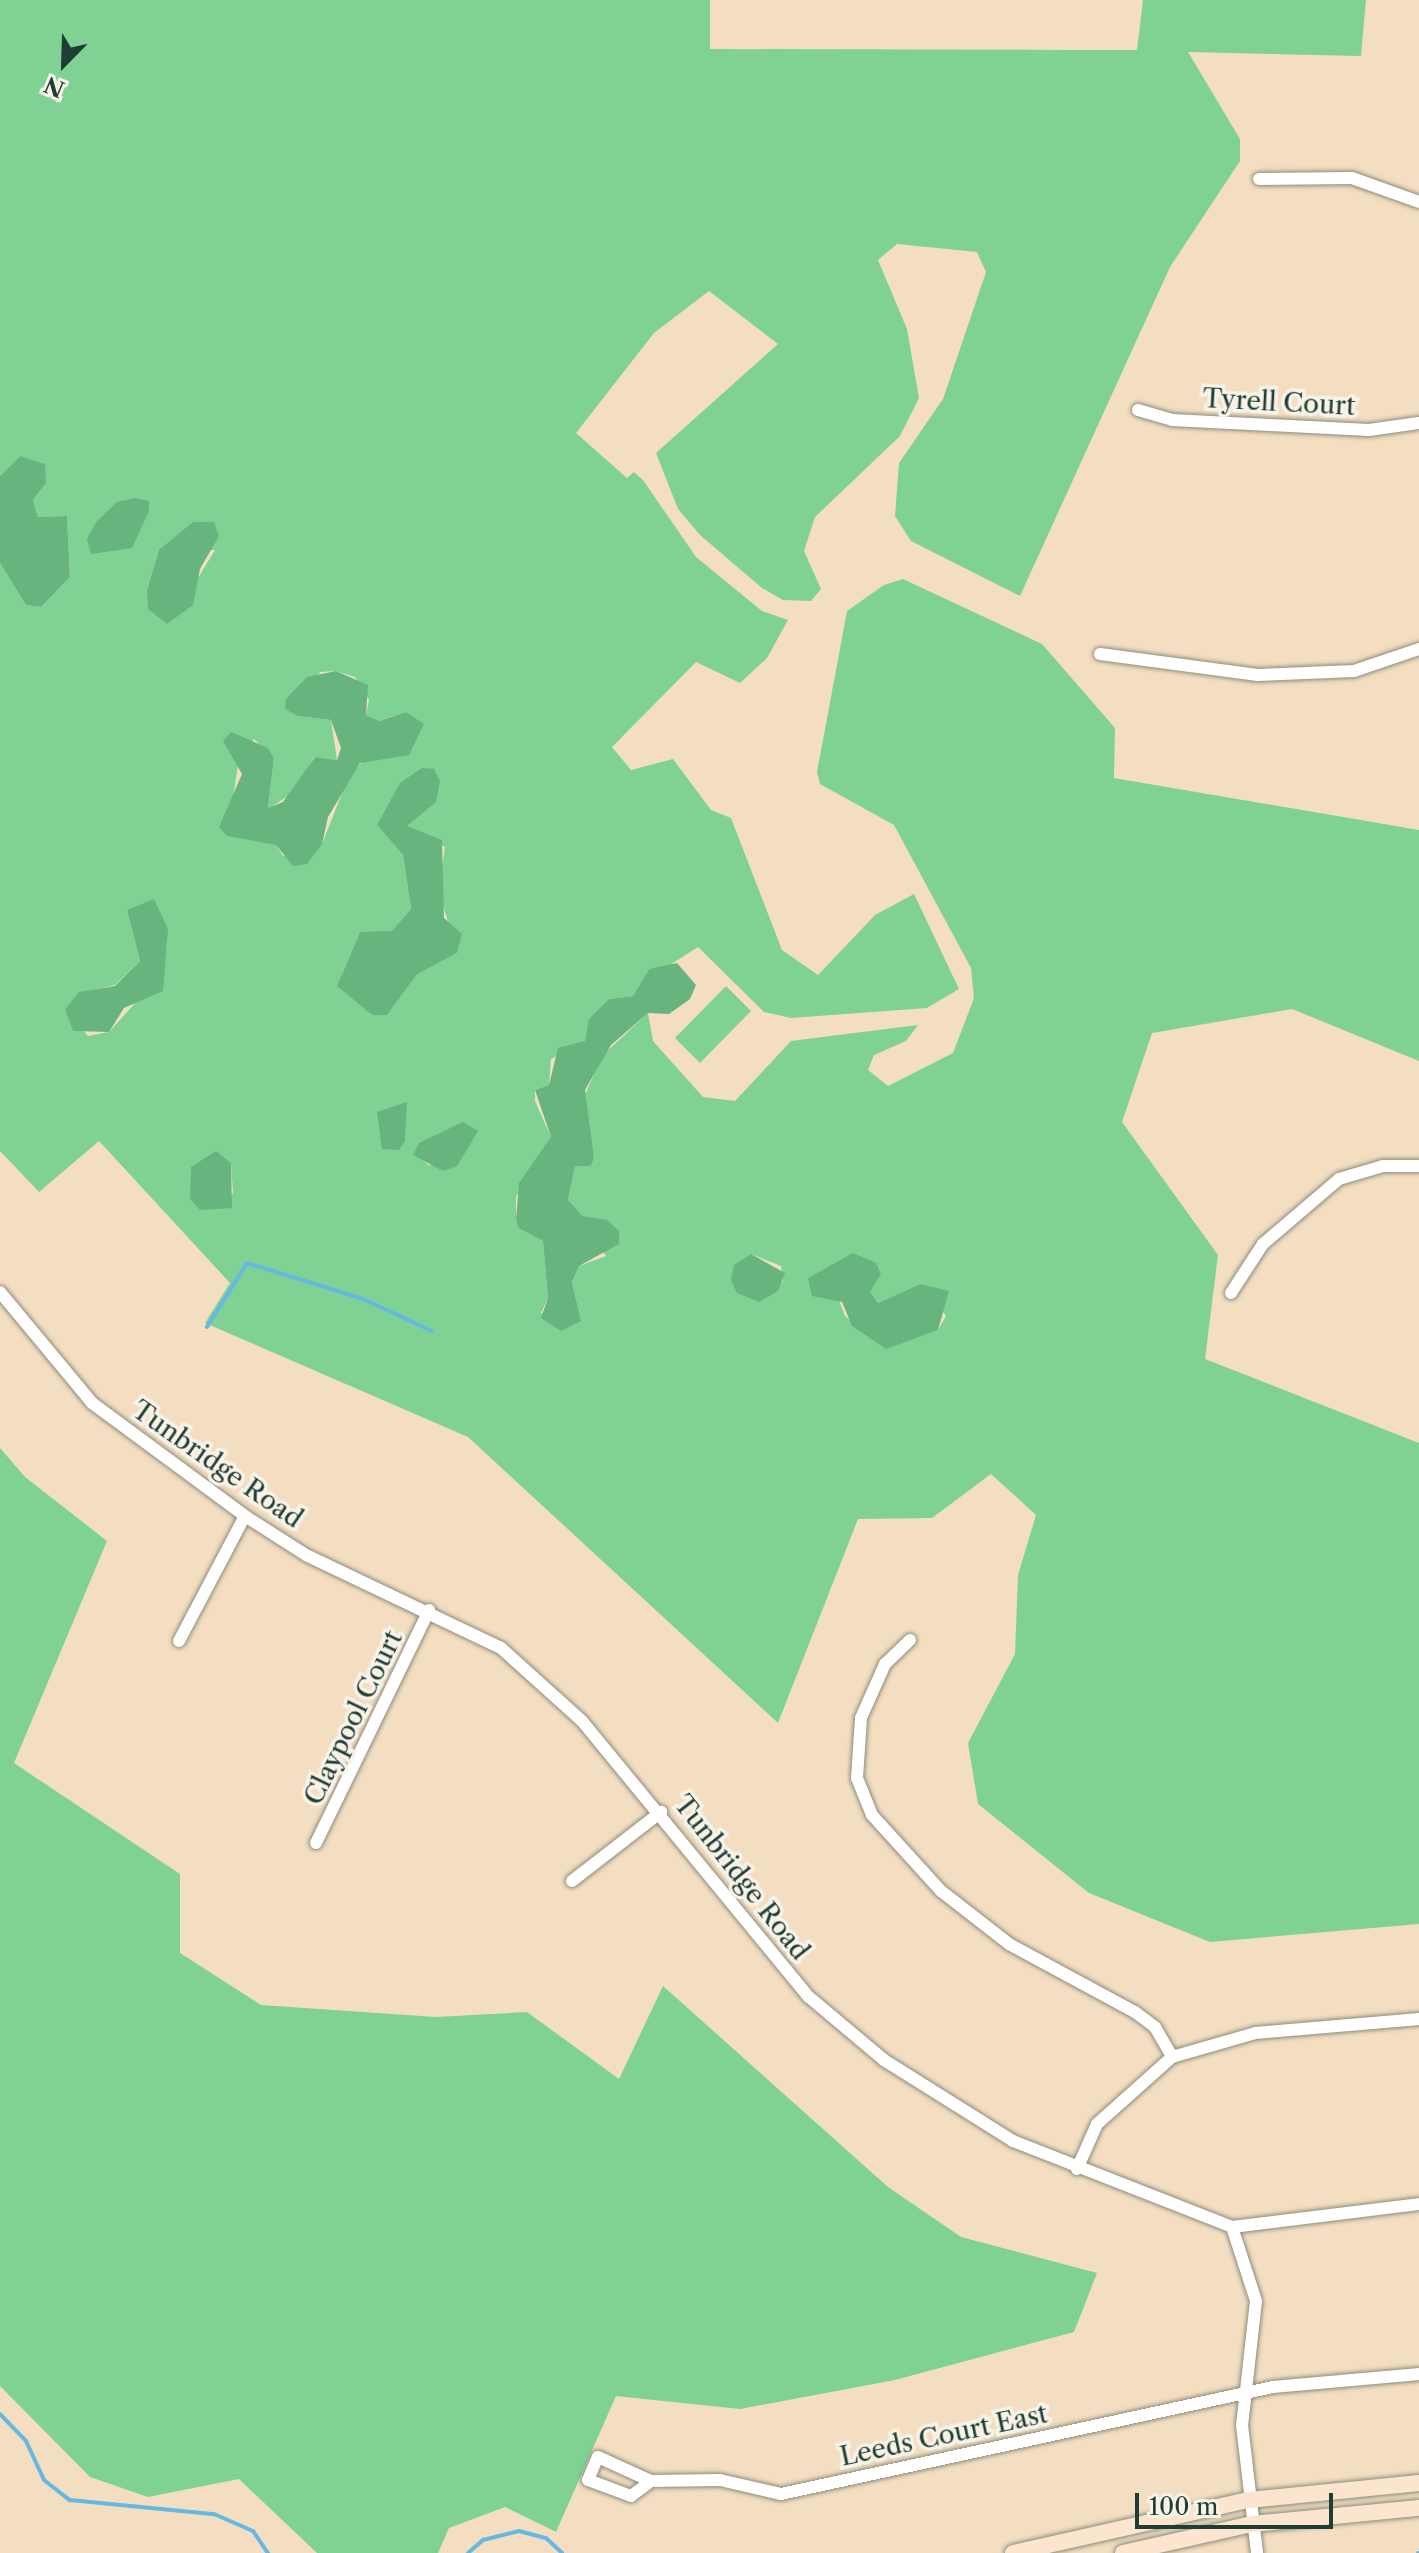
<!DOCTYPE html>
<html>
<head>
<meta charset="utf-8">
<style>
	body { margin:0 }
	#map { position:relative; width:1419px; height:2553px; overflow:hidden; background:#f4dec2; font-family:"Libre Caslon Text",serif }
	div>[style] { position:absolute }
	.green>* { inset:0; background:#7fd294 }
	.forest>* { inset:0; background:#67b47e }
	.stream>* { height:4px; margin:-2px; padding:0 2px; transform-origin:2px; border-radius:2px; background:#65b9e1 }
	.roads { filter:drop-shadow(0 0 2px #8a8e7b) drop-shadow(0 0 2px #8a8e7b) }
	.minor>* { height:12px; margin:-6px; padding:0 6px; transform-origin:6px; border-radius:6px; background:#fff }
	.secondary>* { height:16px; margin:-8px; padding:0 8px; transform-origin:8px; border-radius:8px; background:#fce5cf }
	span { translate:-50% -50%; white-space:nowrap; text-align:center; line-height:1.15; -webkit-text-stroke:7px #f7f3e8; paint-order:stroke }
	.street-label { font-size:26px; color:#1f3d34 }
	.north { position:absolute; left:24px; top:24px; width:80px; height:80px; -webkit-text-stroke:6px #f7f3e8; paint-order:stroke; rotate:203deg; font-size:22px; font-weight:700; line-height:32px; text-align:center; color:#1f3d34 }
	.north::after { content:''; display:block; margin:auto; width:28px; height:36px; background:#1f3d34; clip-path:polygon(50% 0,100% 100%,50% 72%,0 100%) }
	.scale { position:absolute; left:1135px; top:2493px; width:198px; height:36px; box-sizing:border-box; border:4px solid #1f3d34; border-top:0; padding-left:10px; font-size:24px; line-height:28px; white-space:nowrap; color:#1f3d34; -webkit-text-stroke:6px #f7f3e8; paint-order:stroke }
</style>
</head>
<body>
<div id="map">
	<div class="green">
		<div style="clip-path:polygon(evenodd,0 0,710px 0,710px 49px,1137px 50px,1143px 0,1366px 0,1361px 56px,1188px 52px,1240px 139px,1240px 161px,1170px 267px,1020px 596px,911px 541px,895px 516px,899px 463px,943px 399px,986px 272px,977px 252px,897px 244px,878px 260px,907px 329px,919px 398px,900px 436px,815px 517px,804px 551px,821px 589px,811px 601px,783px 600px,762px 588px,700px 535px,678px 509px,656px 453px,778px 344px,709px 291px,654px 333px,576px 433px,627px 478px,634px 472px,643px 480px,696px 557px,762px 611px,788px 620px,767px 658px,740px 683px,696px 662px,612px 747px,631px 770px,673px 759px,711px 810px,731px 818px,782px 950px,818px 975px,875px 915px,914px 894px,959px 989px,927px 1008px,791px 1018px,764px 1012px,698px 947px,665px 968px,649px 969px,633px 996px,609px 999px,590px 1019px,585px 1041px,551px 1059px,549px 1085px,535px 1090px,535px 1101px,551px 1137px,516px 1197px,516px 1219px,518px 1228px,543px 1241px,548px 1298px,541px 1313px,581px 1321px,572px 1282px,579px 1266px,606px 1256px,568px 1200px,575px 1165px,591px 1166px,594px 1158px,583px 1099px,603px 1055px,648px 1013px,653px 1041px,703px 1097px,735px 1101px,791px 1041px,918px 1025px,906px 1041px,874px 1055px,868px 1070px,888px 1086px,953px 1053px,974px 998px,971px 968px,894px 825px,820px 784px,817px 772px,847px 611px,884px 585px,903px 579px,1042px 644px,1115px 728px,1114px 778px,1419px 830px,1419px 1061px,1292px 1009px,1152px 1033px,1122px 1122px,1218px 1255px,1205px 1359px,1419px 1443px,1419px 1924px,1210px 1942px,1089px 1893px,978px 1804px,968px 1743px,1015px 1654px,1018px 1575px,1036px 1515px,991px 1474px,932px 1518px,858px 1519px,778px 1723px,468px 1437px,205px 1323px,230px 1283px,99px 1141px,39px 1192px,0 1151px,0 563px,26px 605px,41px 607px,70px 577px,67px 516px,38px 517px,33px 500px,46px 483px,20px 456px,0 476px,0 0,148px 511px,142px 525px,96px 522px,148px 511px,0 0,159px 550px,215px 550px,193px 586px,147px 590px,159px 550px,0 0,336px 671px,355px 677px,369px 700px,366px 715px,378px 721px,406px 712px,348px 778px,322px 844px,283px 856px,276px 845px,250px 835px,227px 836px,239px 759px,254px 739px,274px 759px,268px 809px,294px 792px,314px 757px,337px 760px,331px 720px,298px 716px,320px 672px,336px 671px,0 0,377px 825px,407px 826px,445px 847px,439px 891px,457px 953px,417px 973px,387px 1015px,371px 1015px,342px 974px,360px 932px,392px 932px,411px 909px,403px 855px,377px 825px,0 0,127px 910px,167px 942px,164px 971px,109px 1032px,88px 1036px,65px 1009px,79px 993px,115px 985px,140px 961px,127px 910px,0 0,439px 1136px,430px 1166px,418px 1156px,419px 1143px,439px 1136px,0 0,231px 1163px,233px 1193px,223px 1208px,200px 1209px,231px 1163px,0 0,751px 1254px,781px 1266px,783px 1283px,751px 1254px,0 0,841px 1263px,881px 1274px,869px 1292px,878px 1303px,920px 1284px,946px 1316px,938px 1330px,886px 1348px,845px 1316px,828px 1272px,841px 1263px)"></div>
		<div style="clip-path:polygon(726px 986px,751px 1011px,700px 1063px,675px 1038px)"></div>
		<div style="clip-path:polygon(0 1448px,25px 1477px,107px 1541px,14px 1763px,180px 1874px,180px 1953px,261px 2005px,436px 2017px,527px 2012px,619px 2079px,663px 1986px,888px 2187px,961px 2237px,1097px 2273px,1074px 2332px,895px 2380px,740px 2409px,616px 2396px,556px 2532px,505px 2507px,449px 2528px,438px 2553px,317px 2553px,239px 2479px,148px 2497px,90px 2477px,0 2386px)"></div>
	</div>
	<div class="forest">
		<div style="clip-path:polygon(20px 456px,45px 464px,46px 483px,33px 500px,38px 517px,67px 516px,70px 577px,41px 607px,26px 605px,0 563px,0 476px)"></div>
		<div style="clip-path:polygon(135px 498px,149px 501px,149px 511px,132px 548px,91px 554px,87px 539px,96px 522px,117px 502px)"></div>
		<div style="clip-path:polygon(193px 522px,214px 522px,219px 536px,200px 569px,193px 605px,167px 624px,148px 609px,147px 590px,159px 550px)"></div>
		<div style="clip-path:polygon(336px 671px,368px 685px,366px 715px,379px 721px,406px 712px,424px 724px,409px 755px,360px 763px,328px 817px,322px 844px,307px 864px,293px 866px,276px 845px,227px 836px,219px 827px,242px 774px,223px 741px,231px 732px,268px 748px,274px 759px,268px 808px,283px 802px,315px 757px,337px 760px,341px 748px,331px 720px,298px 716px,285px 709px,286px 699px,307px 677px)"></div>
		<div style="clip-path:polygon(422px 768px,434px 769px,440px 781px,436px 802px,407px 826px,442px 840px,444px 918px,462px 934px,457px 953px,417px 974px,387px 1015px,372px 1015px,337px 986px,360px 932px,392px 931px,411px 909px,403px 855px,377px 825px,400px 783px)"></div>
		<div style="clip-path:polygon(154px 899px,168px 929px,163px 991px,124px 1008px,109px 1032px,73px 1031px,65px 1009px,79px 992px,115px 986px,140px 961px,127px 910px)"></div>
		<div style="clip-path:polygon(677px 963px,696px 985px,690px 999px,669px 1014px,648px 1013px,611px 1045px,585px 1090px,594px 1158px,591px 1166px,575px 1166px,568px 1200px,582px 1216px,607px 1220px,619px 1231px,619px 1244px,579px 1266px,572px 1282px,581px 1321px,561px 1331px,541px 1318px,548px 1298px,543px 1241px,518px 1228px,516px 1219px,519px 1183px,551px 1137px,535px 1090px,549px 1085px,558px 1048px,585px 1041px,589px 1019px,609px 999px,633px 996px,649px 969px)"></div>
		<div style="clip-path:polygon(407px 1102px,405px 1141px,399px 1150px,382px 1149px,377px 1112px)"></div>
		<div style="clip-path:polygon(463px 1122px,478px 1131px,457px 1166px,443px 1171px,413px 1155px,419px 1143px)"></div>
		<div style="clip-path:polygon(216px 1151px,231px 1163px,232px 1208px,200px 1210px,190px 1199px,191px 1167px)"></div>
		<div style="clip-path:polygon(853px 1253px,876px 1263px,881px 1274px,870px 1292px,878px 1303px,920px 1284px,949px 1291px,938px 1330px,886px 1349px,852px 1326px,842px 1302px,812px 1296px,808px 1278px)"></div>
		<div style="clip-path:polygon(751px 1254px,785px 1273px,778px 1291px,759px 1302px,737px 1293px,731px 1280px,734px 1265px)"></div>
	</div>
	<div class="stream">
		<div style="left:207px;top:1327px;width:75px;rotate:-58deg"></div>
		<div style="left:247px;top:1263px;width:121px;rotate:17.2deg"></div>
		<div style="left:363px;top:1299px;width:76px;rotate:24.9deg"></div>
		<div style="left:0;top:2414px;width:37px;rotate:46deg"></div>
		<div style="left:26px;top:2441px;width:43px;rotate:65.2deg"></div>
		<div style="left:44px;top:2480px;width:33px;rotate:38deg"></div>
		<div style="left:70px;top:2500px;width:145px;rotate:5.6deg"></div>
		<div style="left:214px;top:2514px;width:43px;rotate:23.6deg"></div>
		<div style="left:253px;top:2531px;width:27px;rotate:56deg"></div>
		<div style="left:468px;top:2553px;width:20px;rotate:-41deg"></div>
		<div style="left:483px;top:2540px;width:37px;rotate:-14deg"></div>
		<div style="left:519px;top:2531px;width:28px;rotate:15deg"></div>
		<div style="left:546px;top:2538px;width:22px;rotate:43deg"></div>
		<div style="left:1418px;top:2553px;width:1px"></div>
	</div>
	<div class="roads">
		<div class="minor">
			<div style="left:1259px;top:179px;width:93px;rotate:-0.6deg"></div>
			<div style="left:1352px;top:178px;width:71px;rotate:19.7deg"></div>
			<div style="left:1138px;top:410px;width:35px;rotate:16deg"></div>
			<div style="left:1172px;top:420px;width:197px;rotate:2.9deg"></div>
			<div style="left:1369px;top:430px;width:50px;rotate:-8deg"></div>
			<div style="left:1100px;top:654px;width:159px;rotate:7.6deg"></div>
			<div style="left:1258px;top:675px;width:96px;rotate:-2.4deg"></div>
			<div style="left:1354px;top:671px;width:69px;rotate:-18.7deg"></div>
			<div style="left:0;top:1292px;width:144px;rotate:50.3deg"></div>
			<div style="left:92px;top:1403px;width:190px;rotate:36.4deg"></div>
			<div style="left:245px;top:1516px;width:72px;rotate:32.6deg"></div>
			<div style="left:306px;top:1555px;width:216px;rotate:25.5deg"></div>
			<div style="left:501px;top:1648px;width:109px;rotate:42deg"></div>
			<div style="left:582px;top:1721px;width:357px;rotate:50.6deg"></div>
			<div style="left:809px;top:1997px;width:98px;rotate:40deg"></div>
			<div style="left:884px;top:2060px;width:152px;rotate:32.1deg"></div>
			<div style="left:1013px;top:2141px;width:235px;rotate:21.4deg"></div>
			<div style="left:1232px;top:2227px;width:78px;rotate:72deg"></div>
			<div style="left:1256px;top:2301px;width:125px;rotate:96.4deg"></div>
			<div style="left:1242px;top:2425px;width:129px;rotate:83.3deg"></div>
			<div style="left:1231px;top:1293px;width:59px;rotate:-56.9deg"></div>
			<div style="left:1263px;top:1244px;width:100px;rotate:-40.5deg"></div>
			<div style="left:1339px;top:1179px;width:46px;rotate:-16.5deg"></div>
			<div style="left:1383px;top:1166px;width:36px"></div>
			<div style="left:910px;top:1640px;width:35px;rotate:136deg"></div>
			<div style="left:885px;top:1664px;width:59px;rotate:114deg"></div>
			<div style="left:861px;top:1718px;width:60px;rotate:93.8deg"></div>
			<div style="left:857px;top:1778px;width:40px;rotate:68deg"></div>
			<div style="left:872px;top:1815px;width:103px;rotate:47.8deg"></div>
			<div style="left:941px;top:1891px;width:86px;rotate:37.9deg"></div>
			<div style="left:1009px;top:1944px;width:143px;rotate:28.4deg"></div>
			<div style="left:1135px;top:2012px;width:25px;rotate:37deg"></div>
			<div style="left:1155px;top:2027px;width:34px;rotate:60deg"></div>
			<div style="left:179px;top:1641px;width:141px;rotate:-62.2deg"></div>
			<div style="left:316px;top:1843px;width:259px;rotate:-64.1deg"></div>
			<div style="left:572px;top:1881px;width:113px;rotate:-37.8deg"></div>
			<div style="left:1077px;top:2169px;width:49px;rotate:-66deg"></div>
			<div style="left:1097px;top:2124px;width:101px;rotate:-41.8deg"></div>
			<div style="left:1172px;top:2057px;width:86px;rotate:-16.1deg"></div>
			<div style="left:1255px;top:2033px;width:165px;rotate:-4.9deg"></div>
			<div style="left:1232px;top:2227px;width:188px;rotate:-7deg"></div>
			<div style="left:651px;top:2481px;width:25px;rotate:143deg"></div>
			<div style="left:631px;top:2496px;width:46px;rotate:-159.6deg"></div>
			<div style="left:588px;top:2480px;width:25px;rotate:-67deg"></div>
			<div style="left:598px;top:2457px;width:58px;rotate:24.4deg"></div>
			<div style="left:651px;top:2481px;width:69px;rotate:-0.8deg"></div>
			<div style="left:720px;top:2480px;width:63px;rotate:12.9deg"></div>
			<div style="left:781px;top:2494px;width:504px;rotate:-12.27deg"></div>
			<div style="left:1273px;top:2387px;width:147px;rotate:-5.1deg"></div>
		</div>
		<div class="secondary">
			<div style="left:1013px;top:2553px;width:242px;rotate:-12.7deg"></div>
			<div style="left:1249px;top:2500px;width:171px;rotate:-5.7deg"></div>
			<div style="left:1123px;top:2553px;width:132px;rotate:-12.7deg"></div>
			<div style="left:1252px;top:2524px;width:168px;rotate:-5.5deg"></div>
		</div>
	</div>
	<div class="street-label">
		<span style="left:1279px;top:403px;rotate:3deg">Tyrell Court</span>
		<span style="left:217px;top:1465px;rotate:35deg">Tunbridge Road</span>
		<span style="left:354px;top:1718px;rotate:-64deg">Claypool Court</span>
		<span style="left:741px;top:1878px;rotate:52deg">Tunbridge Road</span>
		<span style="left:944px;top:2436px;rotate:-12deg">Leeds Court East</span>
	</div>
	<div class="north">N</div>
	<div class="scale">100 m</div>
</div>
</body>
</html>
